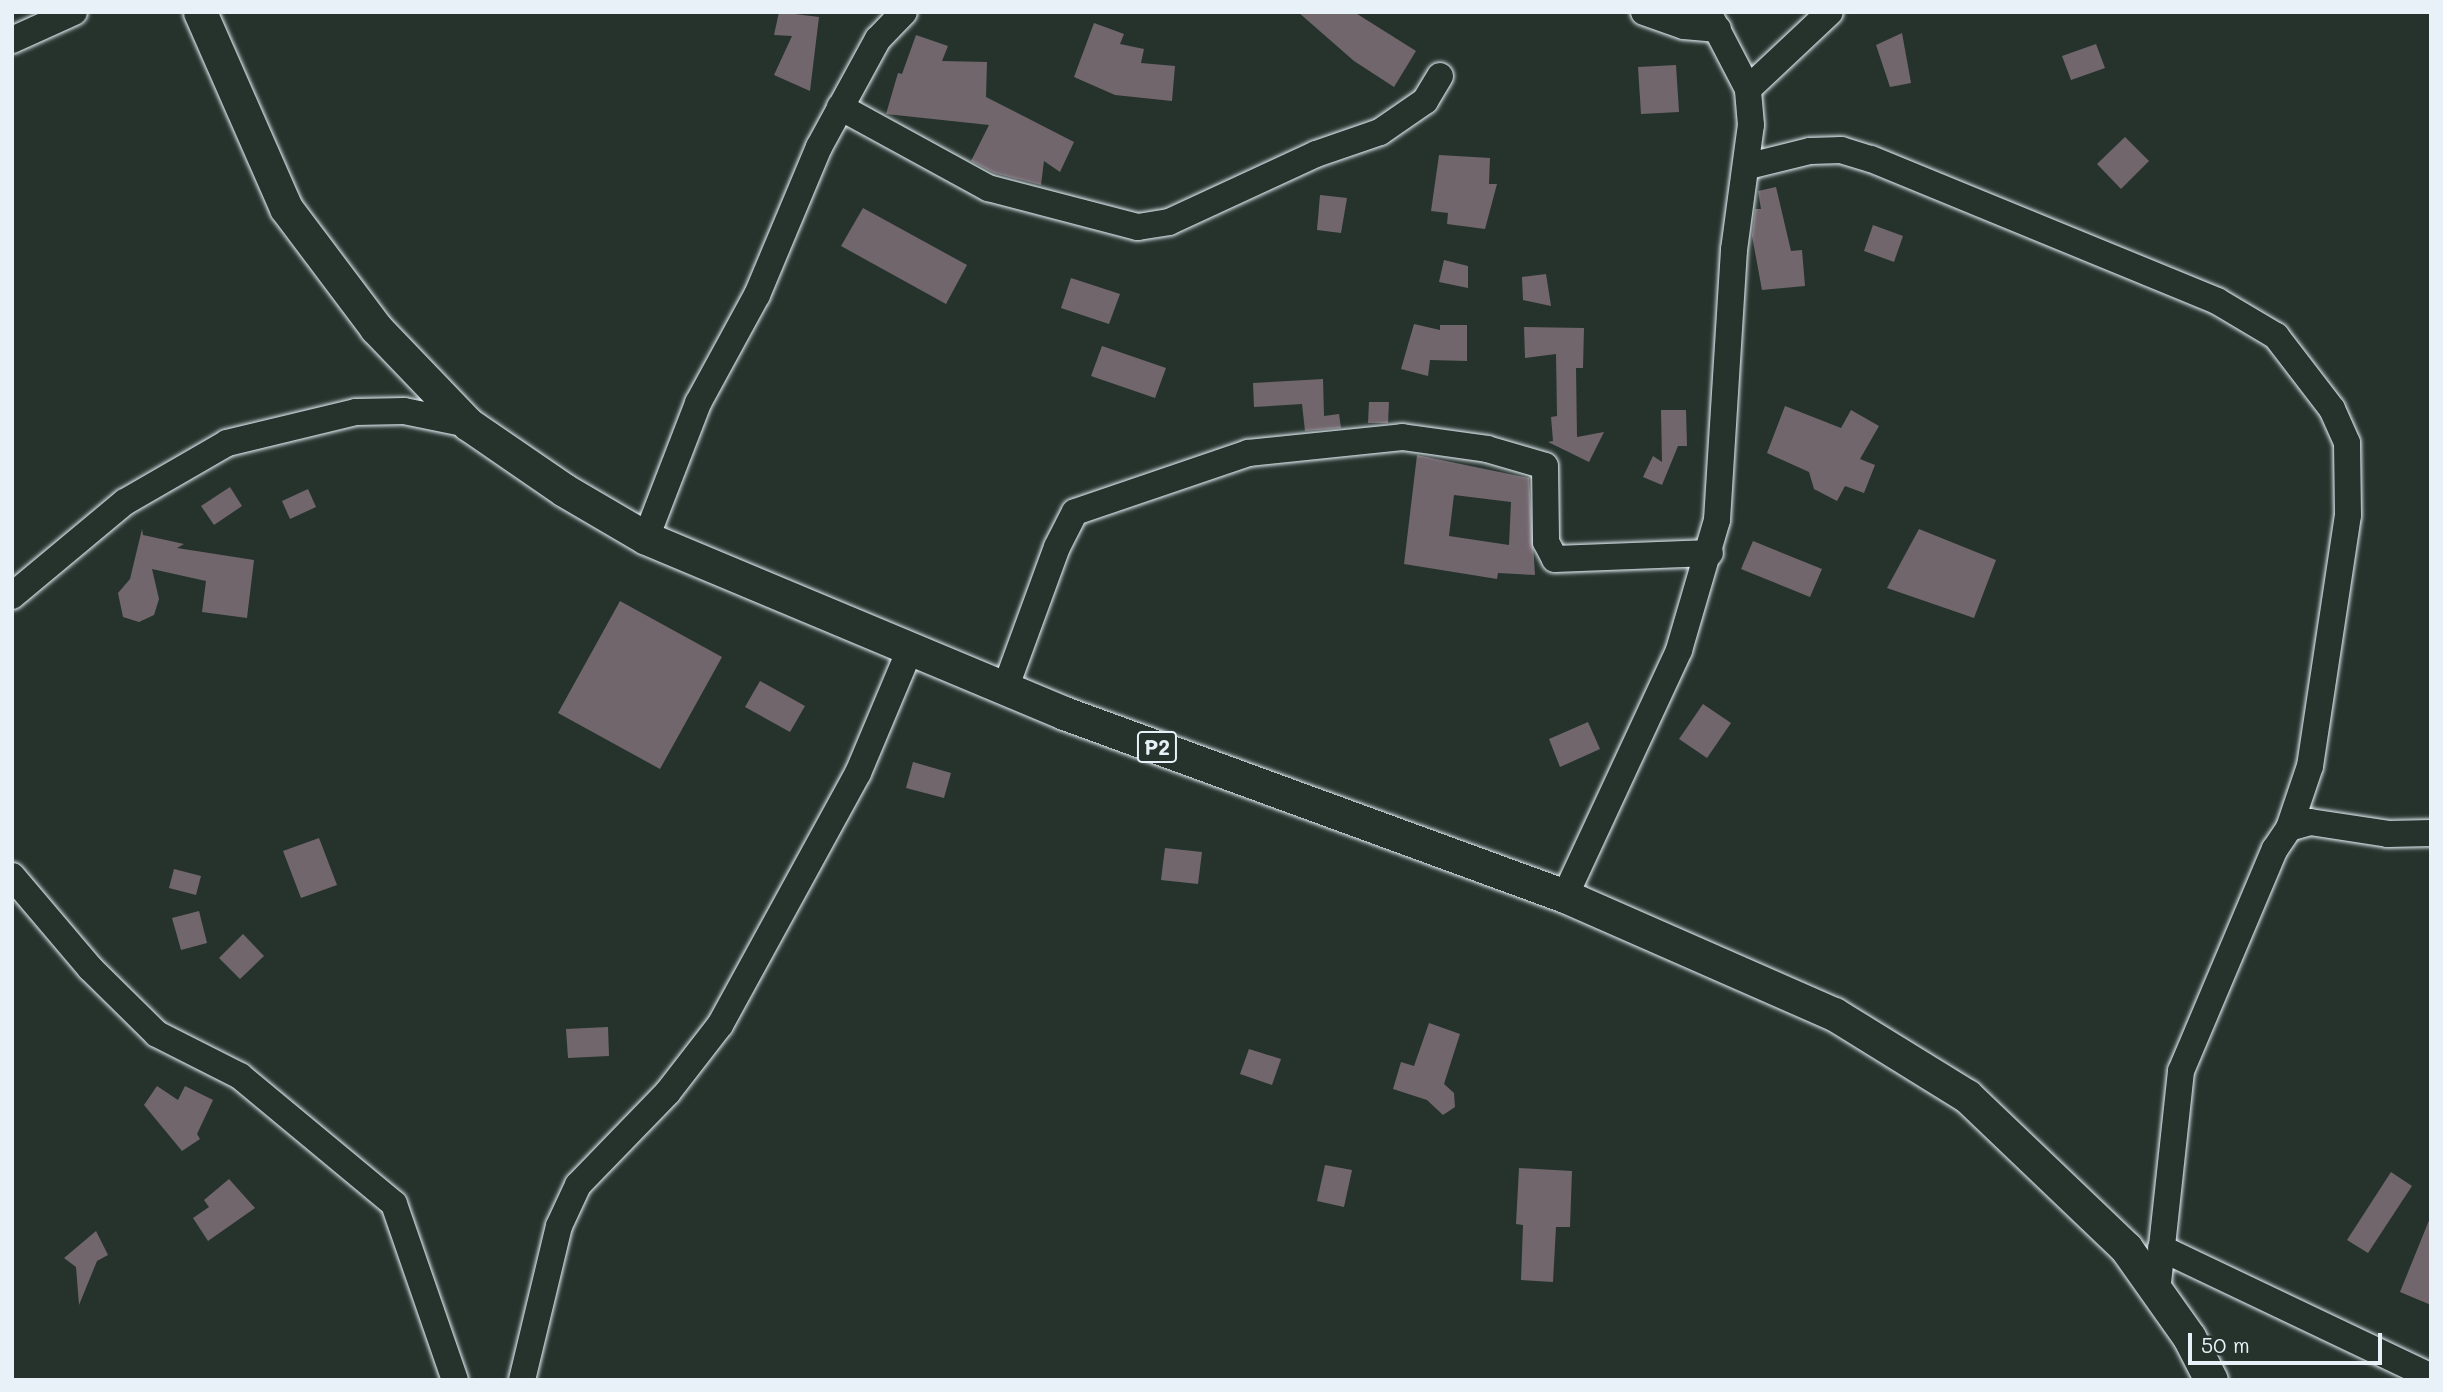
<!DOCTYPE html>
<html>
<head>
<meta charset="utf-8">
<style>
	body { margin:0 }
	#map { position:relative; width:2443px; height:1392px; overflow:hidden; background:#26332d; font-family:Mali,sans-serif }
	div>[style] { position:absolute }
	.building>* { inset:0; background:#71666c }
	.roads { filter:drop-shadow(0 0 2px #e8f1f8) drop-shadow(0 0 2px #e8f1f8) }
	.minor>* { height:26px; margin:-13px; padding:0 13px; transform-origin:13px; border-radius:13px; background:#26332d }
	.major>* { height:33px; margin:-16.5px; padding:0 16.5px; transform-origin:16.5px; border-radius:16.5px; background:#26332d }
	span { translate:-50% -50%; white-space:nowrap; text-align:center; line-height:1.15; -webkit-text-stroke:7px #26332d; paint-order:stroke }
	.shield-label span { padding:2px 5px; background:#26332d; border:2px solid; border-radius:5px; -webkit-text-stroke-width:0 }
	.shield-label { font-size:21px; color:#e8f1f8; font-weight:700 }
	.frame { position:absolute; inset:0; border:14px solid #e8f1f8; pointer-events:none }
	.scale { position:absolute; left:2188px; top:1333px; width:194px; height:32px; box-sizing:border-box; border:4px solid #e8f1f8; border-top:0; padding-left:9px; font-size:21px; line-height:24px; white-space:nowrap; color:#e8f1f8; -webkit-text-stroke:5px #26332d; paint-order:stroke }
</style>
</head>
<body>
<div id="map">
	<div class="building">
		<div style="clip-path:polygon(779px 12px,819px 17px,810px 91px,774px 75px,792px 36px,774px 35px)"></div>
		<div style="clip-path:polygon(1298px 12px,1354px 12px,1416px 51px,1394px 87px,1354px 61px)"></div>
		<div style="clip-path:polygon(1094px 23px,1124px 34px,1120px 44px,1144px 49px,1141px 63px,1175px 66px,1172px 101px,1115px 95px,1074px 77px)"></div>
		<div style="clip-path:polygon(1902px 33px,1911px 83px,1890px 87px,1876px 45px)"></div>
		<div style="clip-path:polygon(916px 35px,948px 46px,942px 61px,987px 62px,986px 97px,1074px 142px,1060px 172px,1044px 161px,1041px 185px,994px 173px,971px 161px,989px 125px,886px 114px,898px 73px,902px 74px)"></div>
		<div style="clip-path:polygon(2096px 44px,2105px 68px,2071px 80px,2062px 56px)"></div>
		<div style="clip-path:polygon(1676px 65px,1679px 112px,1641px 114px,1638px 67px)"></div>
		<div style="clip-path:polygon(2125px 137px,2149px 161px,2121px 189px,2097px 164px)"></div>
		<div style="clip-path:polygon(1439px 155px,1490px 158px,1489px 184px,1497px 184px,1485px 229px,1447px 224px,1448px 213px,1431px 211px)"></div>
		<div style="clip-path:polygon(1776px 187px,1791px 251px,1802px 250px,1805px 286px,1762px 290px,1752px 236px,1755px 209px,1761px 209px,1758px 191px)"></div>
		<div style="clip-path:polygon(1320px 195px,1347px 198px,1341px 233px,1317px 230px)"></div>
		<div style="clip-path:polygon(863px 208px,967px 265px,946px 304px,841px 246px)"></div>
		<div style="clip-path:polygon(1873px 225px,1903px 236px,1894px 262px,1864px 251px)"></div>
		<div style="clip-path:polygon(1444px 260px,1468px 266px,1468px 288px,1439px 282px)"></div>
		<div style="clip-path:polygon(1546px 274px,1551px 306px,1523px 300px,1522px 277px)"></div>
		<div style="clip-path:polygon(1071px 278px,1120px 294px,1109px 324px,1061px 308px)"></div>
		<div style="clip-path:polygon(1414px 324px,1440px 330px,1440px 325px,1467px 325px,1467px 361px,1430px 360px,1428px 376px,1401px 369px)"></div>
		<div style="clip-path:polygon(1524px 327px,1584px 328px,1583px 368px,1576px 368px,1577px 437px,1604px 432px,1589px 462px,1548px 442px,1553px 441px,1551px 417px,1557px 416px,1556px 354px,1525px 358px)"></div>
		<div style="clip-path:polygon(1102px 346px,1166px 368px,1155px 398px,1091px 376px)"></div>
		<div style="clip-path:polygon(1323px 379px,1324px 416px,1339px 414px,1341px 428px,1305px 431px,1302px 404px,1254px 407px,1253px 383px)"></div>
		<div style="clip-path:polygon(1369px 402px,1389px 402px,1388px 423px,1368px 423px)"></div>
		<div style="clip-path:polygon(1785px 406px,1841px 428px,1851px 410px,1879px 426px,1860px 459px,1875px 465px,1864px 493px,1845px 486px,1837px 501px,1814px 489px,1809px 472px,1767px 453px)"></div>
		<div style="clip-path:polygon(1661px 410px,1686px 410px,1687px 446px,1678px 446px,1662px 485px,1643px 477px,1653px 456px,1662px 462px)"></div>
		<div style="clip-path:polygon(evenodd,1417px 455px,1529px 478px,1535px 575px,1498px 573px,1497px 579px,1404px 564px,1417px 455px,1454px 495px,1511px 502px,1509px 545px,1449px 536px,1454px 495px)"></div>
		<div style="clip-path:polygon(230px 487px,242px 506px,214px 525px,201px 506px)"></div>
		<div style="clip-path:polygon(308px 489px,316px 507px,290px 519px,282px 501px)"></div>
		<div style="clip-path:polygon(142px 529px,143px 535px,184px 544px,177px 548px,254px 560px,247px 618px,202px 612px,206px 581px,152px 569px,159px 599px,154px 615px,139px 622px,123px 617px,118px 593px,130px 579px)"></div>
		<div style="clip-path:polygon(1919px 529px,1996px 560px,1974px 618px,1887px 588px)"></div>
		<div style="clip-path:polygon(1753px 541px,1822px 569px,1810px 597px,1741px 569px)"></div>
		<div style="clip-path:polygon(620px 601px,722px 657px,660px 769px,558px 713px)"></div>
		<div style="clip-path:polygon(760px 681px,805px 706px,790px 732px,745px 707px)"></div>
		<div style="clip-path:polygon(1703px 704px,1731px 723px,1707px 758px,1679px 739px)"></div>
		<div style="clip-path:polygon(1588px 722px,1600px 749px,1560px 767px,1549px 739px)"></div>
		<div style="clip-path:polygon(913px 762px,951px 773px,944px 798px,906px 788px)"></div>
		<div style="clip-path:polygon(319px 838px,337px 885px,301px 898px,283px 851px)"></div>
		<div style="clip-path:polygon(1165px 848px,1202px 852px,1198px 884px,1161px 880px)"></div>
		<div style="clip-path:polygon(174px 869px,201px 876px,196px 895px,169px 888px)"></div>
		<div style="clip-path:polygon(199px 911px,207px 943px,181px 950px,172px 918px)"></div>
		<div style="clip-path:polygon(243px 934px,264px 956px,240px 979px,219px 958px)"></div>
		<div style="clip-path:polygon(1429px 1023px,1460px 1034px,1444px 1084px,1454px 1093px,1455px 1107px,1443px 1115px,1427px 1100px,1393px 1089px,1401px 1062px,1414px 1066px)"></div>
		<div style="clip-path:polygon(608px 1027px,609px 1056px,568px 1058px,566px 1029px)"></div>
		<div style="clip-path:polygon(1249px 1049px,1281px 1059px,1272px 1085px,1240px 1074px)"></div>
		<div style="clip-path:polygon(157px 1086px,178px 1100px,185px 1086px,213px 1100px,197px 1134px,200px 1139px,182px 1151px,144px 1105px)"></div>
		<div style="clip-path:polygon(1325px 1165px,1352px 1170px,1344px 1207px,1317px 1201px)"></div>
		<div style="clip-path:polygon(1519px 1168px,1572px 1171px,1570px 1227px,1556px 1227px,1553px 1282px,1521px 1280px,1523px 1225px,1516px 1224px)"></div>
		<div style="clip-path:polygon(2391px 1172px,2412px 1186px,2368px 1253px,2347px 1240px)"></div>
		<div style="clip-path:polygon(229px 1179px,255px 1208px,208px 1241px,193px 1218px,209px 1207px,204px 1200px)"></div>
		<div style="clip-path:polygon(2430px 1218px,2431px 1218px,2431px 1305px,2400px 1292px)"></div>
		<div style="clip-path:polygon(96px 1231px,108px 1255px,97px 1261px,79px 1305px,76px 1267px,64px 1258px)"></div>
	</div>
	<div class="roads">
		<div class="minor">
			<div style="left:1644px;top:12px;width:42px;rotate:19.3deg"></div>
			<div style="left:1684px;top:26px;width:34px;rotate:5deg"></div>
			<div style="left:12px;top:40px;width:68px;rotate:-24.3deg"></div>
			<div style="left:1748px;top:89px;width:112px;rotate:-43.2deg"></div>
			<div style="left:840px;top:107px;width:169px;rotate:28.7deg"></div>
			<div style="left:988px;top:188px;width:155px;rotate:14.6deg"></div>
			<div style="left:1138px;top:227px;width:31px;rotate:-9deg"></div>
			<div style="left:1169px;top:222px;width:162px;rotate:-24.8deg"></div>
			<div style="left:1316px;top:154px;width:68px;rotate:-19deg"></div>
			<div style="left:1380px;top:132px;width:55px;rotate:-34.6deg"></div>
			<div style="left:1425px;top:101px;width:29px;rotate:-59deg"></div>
			<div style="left:1749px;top:166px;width:63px;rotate:-13.8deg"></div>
			<div style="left:1810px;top:151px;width:31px;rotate:-2deg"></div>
			<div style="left:1841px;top:150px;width:31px;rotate:17deg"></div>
			<div style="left:1871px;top:159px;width:374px;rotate:22.3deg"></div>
			<div style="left:2217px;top:301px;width:69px;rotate:30.7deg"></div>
			<div style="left:2276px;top:336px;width:92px;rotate:52.5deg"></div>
			<div style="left:2332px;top:409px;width:37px;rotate:66deg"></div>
			<div style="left:2347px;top:443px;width:72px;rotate:89.2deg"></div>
			<div style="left:2348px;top:515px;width:254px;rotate:98.6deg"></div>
			<div style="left:2310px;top:766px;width:65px;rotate:108.7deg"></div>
			<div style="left:646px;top:538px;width:145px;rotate:-68.9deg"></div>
			<div style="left:698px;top:403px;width:123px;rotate:-61.4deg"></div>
			<div style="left:757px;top:295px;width:160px;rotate:-67.3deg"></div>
			<div style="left:819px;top:147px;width:123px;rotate:-61.4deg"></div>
			<div style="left:878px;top:39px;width:37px;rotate:-46deg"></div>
			<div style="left:12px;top:596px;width:147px;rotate:-39.8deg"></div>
			<div style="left:125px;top:502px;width:118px;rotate:-30deg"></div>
			<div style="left:227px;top:443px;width:133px;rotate:-13.5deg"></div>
			<div style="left:356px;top:412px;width:48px;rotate:-1.2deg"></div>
			<div style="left:404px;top:411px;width:65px;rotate:11.5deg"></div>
			<div style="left:1005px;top:689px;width:151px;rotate:-69.9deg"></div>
			<div style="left:1057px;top:547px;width:39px;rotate:-63deg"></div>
			<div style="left:1075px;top:512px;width:183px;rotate:-18.8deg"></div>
			<div style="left:1248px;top:453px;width:155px;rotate:-5.9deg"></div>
			<div style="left:1402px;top:437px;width:86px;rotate:8deg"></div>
			<div style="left:1487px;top:449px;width:60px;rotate:16.3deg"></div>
			<div style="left:1545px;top:466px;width:76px;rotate:89.2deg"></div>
			<div style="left:1546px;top:542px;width:19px;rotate:62deg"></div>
			<div style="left:1555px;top:559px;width:155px;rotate:-2.2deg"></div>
			<div style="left:12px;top:876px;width:121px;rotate:49.7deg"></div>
			<div style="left:90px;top:968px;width:94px;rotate:44.6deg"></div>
			<div style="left:157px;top:1034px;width:93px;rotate:26.8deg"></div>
			<div style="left:240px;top:1076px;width:200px;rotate:39.7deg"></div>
			<div style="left:394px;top:1204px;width:186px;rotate:70.9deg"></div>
			<div style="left:1565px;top:896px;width:271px;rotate:-65.1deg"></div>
			<div style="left:1679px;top:650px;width:135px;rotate:-73.7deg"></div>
			<div style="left:1717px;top:520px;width:271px;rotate:-86.4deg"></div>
			<div style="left:1734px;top:250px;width:126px;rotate:-82.3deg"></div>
			<div style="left:1751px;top:125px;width:36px;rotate:-95deg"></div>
			<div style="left:1748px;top:89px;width:87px;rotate:-117.5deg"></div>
			<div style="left:2161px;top:1248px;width:299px;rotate:25.5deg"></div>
			<div style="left:2157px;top:1292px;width:222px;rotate:-83.8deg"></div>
			<div style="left:2181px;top:1071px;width:241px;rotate:-67.1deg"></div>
			<div style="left:2275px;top:849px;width:25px;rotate:-56deg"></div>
			<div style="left:2289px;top:828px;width:22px;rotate:-16deg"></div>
			<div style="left:2310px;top:822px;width:79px;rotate:8.7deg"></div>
			<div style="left:2388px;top:834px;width:43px;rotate:-1.3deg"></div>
			<div style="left:522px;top:1380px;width:158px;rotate:-76.5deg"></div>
			<div style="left:559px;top:1226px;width:45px;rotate:-65.1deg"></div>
			<div style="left:578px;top:1185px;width:129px;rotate:-45.9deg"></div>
			<div style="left:668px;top:1092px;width:85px;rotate:-52.2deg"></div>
			<div style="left:720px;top:1025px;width:287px;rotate:-61.3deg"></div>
			<div style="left:858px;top:773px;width:134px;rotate:-67.2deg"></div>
		</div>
		<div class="major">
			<div style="left:200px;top:12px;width:214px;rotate:66.3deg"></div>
			<div style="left:286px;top:208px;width:150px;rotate:53.1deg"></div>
			<div style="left:376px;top:328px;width:133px;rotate:46.2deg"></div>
			<div style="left:468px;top:424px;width:116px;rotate:34.5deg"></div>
			<div style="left:564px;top:490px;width:95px;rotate:30.3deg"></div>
			<div style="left:646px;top:538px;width:453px;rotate:22.7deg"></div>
			<div style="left:1064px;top:713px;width:533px;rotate:20.07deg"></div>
			<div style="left:1565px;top:896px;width:294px;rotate:23.7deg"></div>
			<div style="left:1834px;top:1014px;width:156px;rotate:31.7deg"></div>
			<div style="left:1967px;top:1096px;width:220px;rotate:43.7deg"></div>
			<div style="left:2126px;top:1248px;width:109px;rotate:54.7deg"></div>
			<div style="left:2189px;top:1337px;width:48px;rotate:62.9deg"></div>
		</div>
	</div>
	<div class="shield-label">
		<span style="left:1157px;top:747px">P2</span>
	</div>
	<div class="frame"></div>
	<div class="scale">50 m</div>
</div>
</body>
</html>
